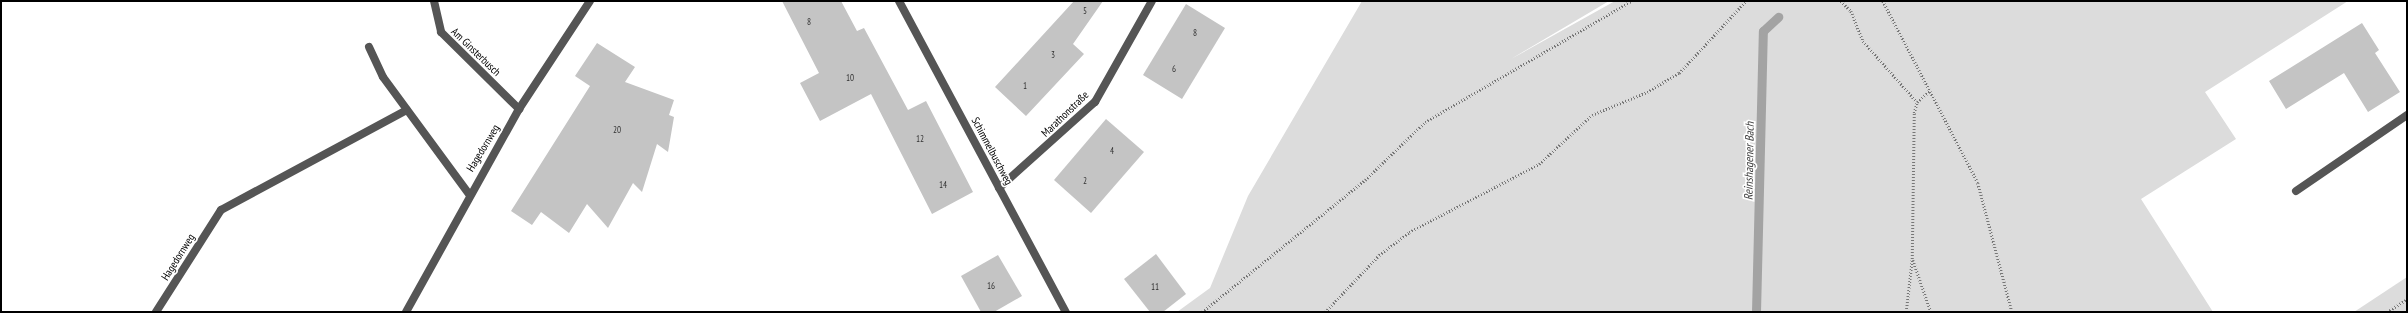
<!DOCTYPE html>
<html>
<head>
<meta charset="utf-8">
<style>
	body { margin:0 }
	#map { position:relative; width:2408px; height:313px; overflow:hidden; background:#fff; font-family:"PT Sans Narrow",sans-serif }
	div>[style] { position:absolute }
	.green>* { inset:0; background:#dcdcdc }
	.stream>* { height:9px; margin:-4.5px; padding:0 4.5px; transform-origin:4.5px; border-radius:4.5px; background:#a3a3a3 }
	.building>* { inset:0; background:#c4c4c4 }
	.path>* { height:2.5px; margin-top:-1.25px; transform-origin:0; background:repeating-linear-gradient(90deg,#777 0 1px,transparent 0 3px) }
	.service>* { height:8px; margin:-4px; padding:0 4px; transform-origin:4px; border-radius:4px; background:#555 }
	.minor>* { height:8px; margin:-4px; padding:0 4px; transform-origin:4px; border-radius:4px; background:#555 }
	span { translate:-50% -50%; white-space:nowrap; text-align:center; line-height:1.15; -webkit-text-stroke:3.5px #fff; paint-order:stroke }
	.number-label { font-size:9px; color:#313131 }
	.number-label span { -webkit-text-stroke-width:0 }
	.street-label { font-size:11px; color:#000 }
	.water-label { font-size:12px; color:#444; font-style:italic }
	.frame { position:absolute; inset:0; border:2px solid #000; pointer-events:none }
</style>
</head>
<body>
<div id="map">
	<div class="green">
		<div style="clip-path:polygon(1362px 1px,1609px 1px,1511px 59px,1615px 1px,2348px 1px,2205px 92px,2236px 139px,2141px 199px,2213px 312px,1177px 312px,1210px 288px,1248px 196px)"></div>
		<div style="clip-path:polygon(2407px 277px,2407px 312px,2354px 312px)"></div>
	</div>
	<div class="stream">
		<div style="left:1756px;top:312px;width:281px;rotate:-88.6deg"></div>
		<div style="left:1763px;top:31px;width:21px;rotate:-43deg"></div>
	</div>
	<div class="building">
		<div style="clip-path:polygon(782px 1px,841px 1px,857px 31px,864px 28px,908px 110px,926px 101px,973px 192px,932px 214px,871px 94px,820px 121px,800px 83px,819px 73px)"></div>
		<div style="clip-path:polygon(1074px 1px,1103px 1px,1073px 44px,1084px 54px,1026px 116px,995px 87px)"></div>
		<div style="clip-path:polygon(1186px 4px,1225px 28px,1182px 99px,1143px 75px)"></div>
		<div style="clip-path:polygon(2362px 23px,2379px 50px,2375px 53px,2400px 92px,2368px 112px,2344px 73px,2286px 109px,2269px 81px)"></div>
		<div style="clip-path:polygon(597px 43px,635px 67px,625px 82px,674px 100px,669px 115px,674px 117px,668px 152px,657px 144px,642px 192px,633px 183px,608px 228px,587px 204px,569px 233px,541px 212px,532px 225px,511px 211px,590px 86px,575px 76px)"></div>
		<div style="clip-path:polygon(1106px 119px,1144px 152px,1091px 213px,1054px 180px)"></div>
		<div style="clip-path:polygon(1156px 254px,1186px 294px,1163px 312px,1150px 312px,1124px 279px)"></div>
		<div style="clip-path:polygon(998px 255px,1022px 296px,994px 312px,981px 312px,961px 276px)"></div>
	</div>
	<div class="path">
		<div style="left:1841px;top:1px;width:14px;rotate:45deg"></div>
		<div style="left:1851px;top:11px;width:32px;rotate:68deg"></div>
		<div style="left:1863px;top:41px;width:81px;rotate:48.5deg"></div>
		<div style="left:1883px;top:1px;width:205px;rotate:62.4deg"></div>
		<div style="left:1978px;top:183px;width:133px;rotate:75.2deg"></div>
		<div style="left:1913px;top:260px;width:55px;rotate:70.9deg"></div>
		<div style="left:1202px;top:312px;width:210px;rotate:-39deg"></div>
		<div style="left:1365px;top:180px;width:83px;rotate:-44deg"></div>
		<div style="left:1425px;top:122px;width:239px;rotate:-30.4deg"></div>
		<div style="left:1325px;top:312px;width:79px;rotate:-46.5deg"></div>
		<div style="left:1379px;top:255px;width:38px;rotate:-37deg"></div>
		<div style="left:1409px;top:232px;width:147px;rotate:-27.6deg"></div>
		<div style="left:1539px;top:164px;width:72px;rotate:-42.8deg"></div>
		<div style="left:1592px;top:115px;width:60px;rotate:-22.7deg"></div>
		<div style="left:1647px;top:92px;width:37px;rotate:-31deg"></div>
		<div style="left:1679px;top:73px;width:98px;rotate:-47.1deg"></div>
		<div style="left:1906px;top:312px;width:53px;rotate:-83.5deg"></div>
		<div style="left:1912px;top:259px;width:146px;rotate:-89.2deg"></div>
		<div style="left:1914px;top:113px;width:11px;rotate:-75deg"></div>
		<div style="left:1917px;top:102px;width:18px;rotate:-41deg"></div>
		<div style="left:2387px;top:312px;width:24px;rotate:-33deg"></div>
	</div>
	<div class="service">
		<div style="left:369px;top:47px;width:33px;rotate:65deg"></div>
		<div style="left:383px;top:77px;width:145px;rotate:53.7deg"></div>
		<div style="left:2296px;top:191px;width:135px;rotate:-34.4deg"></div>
		<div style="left:156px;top:312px;width:121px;rotate:-57.5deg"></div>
		<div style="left:221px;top:210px;width:211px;rotate:-28.3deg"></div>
	</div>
	<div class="minor">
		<div style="left:434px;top:1px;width:32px;rotate:77deg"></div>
		<div style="left:441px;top:32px;width:110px;rotate:44.6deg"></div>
		<div style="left:899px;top:1px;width:353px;rotate:61.8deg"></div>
		<div style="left:999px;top:188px;width:129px;rotate:-41.9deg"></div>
		<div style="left:1095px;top:102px;width:116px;rotate:-60.6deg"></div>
		<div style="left:406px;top:312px;width:232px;rotate:-60.9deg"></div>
		<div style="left:519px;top:109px;width:129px;rotate:-56.7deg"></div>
	</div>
	<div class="number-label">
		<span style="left:1085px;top:11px">5</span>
		<span style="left:809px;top:22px">8</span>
		<span style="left:1195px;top:33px">8</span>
		<span style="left:1053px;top:55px">3</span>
		<span style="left:1174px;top:69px">6</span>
		<span style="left:850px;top:78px">10</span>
		<span style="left:1025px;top:86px">1</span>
		<span style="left:617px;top:130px">20</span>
		<span style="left:920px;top:139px">12</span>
		<span style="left:1112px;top:151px">4</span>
		<span style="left:1085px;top:181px">2</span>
		<span style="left:943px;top:185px">14</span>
		<span style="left:991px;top:286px">16</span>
		<span style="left:1155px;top:287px">11</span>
	</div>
	<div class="street-label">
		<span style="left:476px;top:52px;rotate:44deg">Am Ginsterbusch</span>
		<span style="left:1065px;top:114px;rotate:-44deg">Marathonstraße</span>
		<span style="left:483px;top:148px;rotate:-59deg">Hagedornweg</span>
		<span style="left:992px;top:151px;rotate:62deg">Schimmelbuschweg</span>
		<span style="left:178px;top:257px;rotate:-58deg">Hagedornweg</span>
	</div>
	<div class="water-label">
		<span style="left:1749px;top:161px;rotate:-89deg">Reinshagener Bach</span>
	</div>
	<div class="frame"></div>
</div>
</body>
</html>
